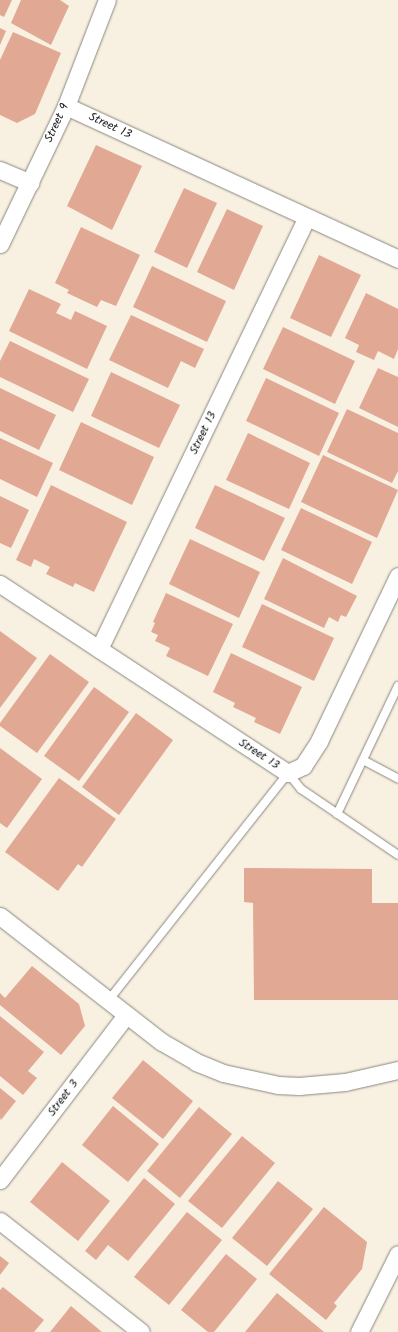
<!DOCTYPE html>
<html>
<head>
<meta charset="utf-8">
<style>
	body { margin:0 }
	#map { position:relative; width:398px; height:1332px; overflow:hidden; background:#f8f1e2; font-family:Kalam,sans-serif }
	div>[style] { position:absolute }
	.building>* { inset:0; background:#e1a894 }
	.roads { filter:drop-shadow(0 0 1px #8a867f) drop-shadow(0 0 1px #8a867f) }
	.lane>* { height:8px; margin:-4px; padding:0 4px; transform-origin:4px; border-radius:4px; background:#fff }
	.street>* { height:17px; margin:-8.5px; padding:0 8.5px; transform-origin:8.5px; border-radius:8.5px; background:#fff }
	span { translate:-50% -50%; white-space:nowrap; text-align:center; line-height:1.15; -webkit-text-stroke:3px #fff; paint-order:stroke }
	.street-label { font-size:12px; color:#1c1c1c }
</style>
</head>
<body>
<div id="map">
	<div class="building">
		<div style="clip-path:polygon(0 0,12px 0,4px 17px,0 15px)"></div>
		<div style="clip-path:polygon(21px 0,60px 0,69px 6px,51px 45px,11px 23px)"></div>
		<div style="clip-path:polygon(0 28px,6px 31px,0 45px)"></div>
		<div style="clip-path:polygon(13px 32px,61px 53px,35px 114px,17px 123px,0 115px,0 60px)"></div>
		<div style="clip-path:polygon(96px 145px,142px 166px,112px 230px,67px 206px)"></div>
		<div style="clip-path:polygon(184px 188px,217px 203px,187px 268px,154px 252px)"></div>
		<div style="clip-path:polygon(227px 209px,263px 226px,234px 290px,197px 272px)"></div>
		<div style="clip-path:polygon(81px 227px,140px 255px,116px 306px,101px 300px,97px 307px,67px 293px,69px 290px,55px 283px)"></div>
		<div style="clip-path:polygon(319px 255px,361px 275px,331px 337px,290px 318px)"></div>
		<div style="clip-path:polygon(152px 266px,226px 301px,207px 342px,133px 307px)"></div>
		<div style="clip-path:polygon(29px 289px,61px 304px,56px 313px,71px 320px,75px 311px,107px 326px,87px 369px,9px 331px)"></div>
		<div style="clip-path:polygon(366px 293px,398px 309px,398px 349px,394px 359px,378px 351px,374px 360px,356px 352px,359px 345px,345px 338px)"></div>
		<div style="clip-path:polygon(131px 315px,204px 349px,195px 368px,181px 361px,168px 388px,109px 360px)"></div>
		<div style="clip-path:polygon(283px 327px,355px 361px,335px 404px,263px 369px)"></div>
		<div style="clip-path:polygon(10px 341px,89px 379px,73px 412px,0 377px,0 361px)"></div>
		<div style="clip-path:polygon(378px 368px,398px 377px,398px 427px,359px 408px)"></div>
		<div style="clip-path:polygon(111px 372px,180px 405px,159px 448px,91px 416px)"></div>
		<div style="clip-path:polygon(266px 378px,339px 413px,319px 456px,246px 421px)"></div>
		<div style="clip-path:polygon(0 388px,56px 415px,39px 450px,0 431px)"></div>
		<div style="clip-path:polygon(347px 409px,398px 433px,398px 471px,392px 483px,327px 452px)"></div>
		<div style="clip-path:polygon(81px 422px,154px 457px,132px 505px,59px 470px)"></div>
		<div style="clip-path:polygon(248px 433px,310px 463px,289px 509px,226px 480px)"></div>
		<div style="clip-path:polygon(0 438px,53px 463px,37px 497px,0 479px)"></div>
		<div style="clip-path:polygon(323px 455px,398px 490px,377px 538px,301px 502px)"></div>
		<div style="clip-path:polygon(51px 485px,127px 522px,94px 592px,75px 583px,73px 587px,46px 574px,50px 567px,34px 559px,31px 567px,16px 560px)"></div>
		<div style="clip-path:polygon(215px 485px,285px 518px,264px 561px,195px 528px)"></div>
		<div style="clip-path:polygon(0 496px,29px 510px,11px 548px,0 543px)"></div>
		<div style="clip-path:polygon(301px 508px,372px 542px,352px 584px,281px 550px)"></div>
		<div style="clip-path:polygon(190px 539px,260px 572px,239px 618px,169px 584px)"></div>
		<div style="clip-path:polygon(283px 558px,357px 596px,346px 617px,341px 615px,338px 622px,329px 617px,324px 628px,264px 599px)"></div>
		<div style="clip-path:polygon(166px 593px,233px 624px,208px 676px,166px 656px,170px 648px,155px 641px,158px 635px,151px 632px,155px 623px,153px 622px)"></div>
		<div style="clip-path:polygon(262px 604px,334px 638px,314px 681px,242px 647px)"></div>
		<div style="clip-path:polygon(0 631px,37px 658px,0 708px)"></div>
		<div style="clip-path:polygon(231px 653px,302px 687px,280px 734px,254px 722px,256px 718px,233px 707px,235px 703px,213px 692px)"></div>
		<div style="clip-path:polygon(50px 654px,89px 682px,37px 753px,0 726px,0 723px)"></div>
		<div style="clip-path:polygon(94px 687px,129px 712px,79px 781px,44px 756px)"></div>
		<div style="clip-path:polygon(136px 713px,173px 740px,119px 815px,82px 787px)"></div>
		<div style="clip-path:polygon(0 748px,42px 779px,7px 828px,0 823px)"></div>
		<div style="clip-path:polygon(59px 778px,116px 819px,82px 867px,78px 864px,58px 891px,5px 852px)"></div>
		<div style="clip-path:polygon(244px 868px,372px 869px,372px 903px,398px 903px,398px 1000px,254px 1000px,253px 903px,244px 902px)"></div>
		<div style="clip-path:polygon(32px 966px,79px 1004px,85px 1026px,61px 1055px,0 1005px,0 993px,5px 998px)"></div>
		<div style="clip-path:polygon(0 1016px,44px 1052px,28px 1071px,37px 1078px,23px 1095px,0 1076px)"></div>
		<div style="clip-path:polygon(143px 1060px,193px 1101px,163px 1139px,112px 1098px)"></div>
		<div style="clip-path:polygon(0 1088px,16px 1101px,1px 1120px,0 1118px)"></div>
		<div style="clip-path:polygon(113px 1106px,159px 1144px,128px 1182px,82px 1145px)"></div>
		<div style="clip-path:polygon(199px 1107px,232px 1134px,180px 1198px,147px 1171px)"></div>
		<div style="clip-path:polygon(242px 1136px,275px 1163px,222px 1228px,188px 1201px)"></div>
		<div style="clip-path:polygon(62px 1162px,110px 1201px,78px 1241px,30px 1202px)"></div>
		<div style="clip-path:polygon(144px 1178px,175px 1204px,128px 1261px,108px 1245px,96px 1260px,85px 1251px)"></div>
		<div style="clip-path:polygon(278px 1181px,313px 1209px,267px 1266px,232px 1238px)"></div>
		<div style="clip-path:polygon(324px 1207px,367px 1242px,362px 1269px,334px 1303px,337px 1306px,326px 1320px,269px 1274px)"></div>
		<div style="clip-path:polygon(187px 1212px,222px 1240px,169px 1305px,134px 1277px)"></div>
		<div style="clip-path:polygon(226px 1254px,257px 1279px,214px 1332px,208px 1332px,181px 1310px)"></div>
		<div style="clip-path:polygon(0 1256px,9px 1263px,0 1275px)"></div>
		<div style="clip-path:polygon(3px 1287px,44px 1320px,34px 1332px,0 1332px,0 1290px)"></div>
		<div style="clip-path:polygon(277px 1293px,324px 1332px,245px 1332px)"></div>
		<div style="clip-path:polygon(71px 1306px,102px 1332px,50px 1332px)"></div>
	</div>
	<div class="roads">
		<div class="lane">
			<div style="left:363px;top:760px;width:40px;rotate:28deg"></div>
			<div style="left:337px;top:814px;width:142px;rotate:-64.5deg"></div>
			<div style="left:108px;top:1001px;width:290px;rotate:-51.7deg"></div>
			<div style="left:288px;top:773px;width:21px;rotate:51deg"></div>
			<div style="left:301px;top:789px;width:117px;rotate:34.2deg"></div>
		</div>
		<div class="street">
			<div style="left:66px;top:106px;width:366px;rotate:24.7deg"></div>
			<div style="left:0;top:170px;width:33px;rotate:23deg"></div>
			<div style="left:0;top:244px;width:153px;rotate:-64.4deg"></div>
			<div style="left:66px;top:106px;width:114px;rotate:-68.9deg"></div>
			<div style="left:0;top:584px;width:344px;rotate:33.3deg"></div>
			<div style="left:288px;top:773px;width:17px;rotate:-25deg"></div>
			<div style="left:303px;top:766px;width:30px;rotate:-57deg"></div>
			<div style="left:319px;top:741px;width:183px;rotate:-64.4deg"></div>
			<div style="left:99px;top:649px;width:479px;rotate:-64.3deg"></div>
			<div style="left:0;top:916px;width:205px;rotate:37.9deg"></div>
			<div style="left:162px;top:1042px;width:39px;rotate:30deg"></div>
			<div style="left:196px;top:1062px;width:29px;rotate:22deg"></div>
			<div style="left:223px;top:1073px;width:56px;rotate:12.3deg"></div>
			<div style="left:278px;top:1085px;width:21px;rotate:3deg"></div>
			<div style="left:299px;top:1086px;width:46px;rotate:-5deg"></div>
			<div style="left:345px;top:1082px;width:54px;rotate:-12.8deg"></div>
			<div style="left:0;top:1180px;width:208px;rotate:-52.6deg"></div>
			<div style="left:0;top:1221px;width:179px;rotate:38.2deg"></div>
			<div style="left:359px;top:1332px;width:87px;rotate:-63.4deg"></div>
		</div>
	</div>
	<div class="street-label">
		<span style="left:57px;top:123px;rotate:-65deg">Street 9</span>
		<span style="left:110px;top:126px;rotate:25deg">Street 13</span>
		<span style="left:203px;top:433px;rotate:-64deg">Street 13</span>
		<span style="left:259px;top:754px;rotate:33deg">Street 13</span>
		<span style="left:63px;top:1098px;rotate:-53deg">Street 3</span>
	</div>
</div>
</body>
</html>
